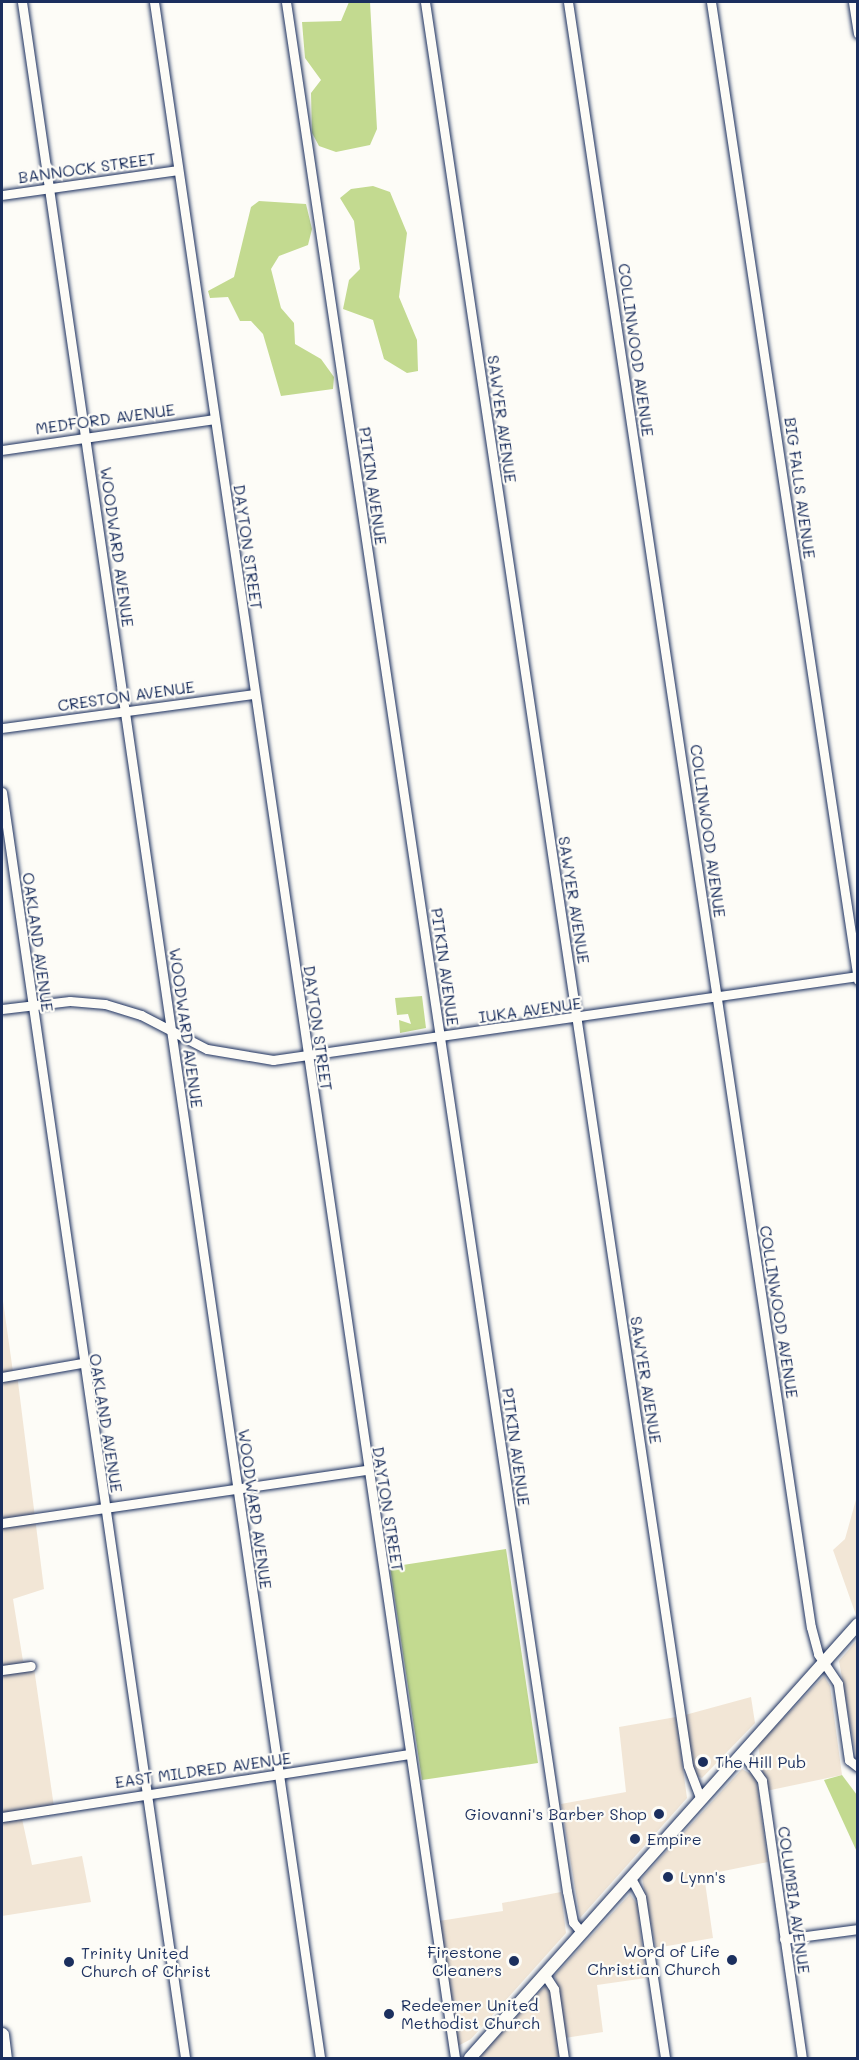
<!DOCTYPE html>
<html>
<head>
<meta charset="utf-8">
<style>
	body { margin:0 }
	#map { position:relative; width:859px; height:2060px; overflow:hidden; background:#fdfcf7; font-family:Mali,sans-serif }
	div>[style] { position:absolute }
	.built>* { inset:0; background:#f2e6d6 }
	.green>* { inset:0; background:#c3da90 }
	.roads { filter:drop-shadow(0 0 2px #1b2f5e) drop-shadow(0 0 2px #1b2f5e) }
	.street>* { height:9px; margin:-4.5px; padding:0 4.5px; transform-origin:4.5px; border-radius:4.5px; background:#fdfcf7 }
	.secondary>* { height:12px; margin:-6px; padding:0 6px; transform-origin:6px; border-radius:6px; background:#fdfcf7 }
	.primary>* { height:14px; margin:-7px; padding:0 7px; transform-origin:7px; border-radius:7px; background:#fdfcf7 }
	.dots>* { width:16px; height:16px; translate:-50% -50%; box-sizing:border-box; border:3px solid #fdfcf7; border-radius:50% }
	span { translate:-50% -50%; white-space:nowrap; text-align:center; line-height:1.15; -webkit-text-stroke:4.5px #fdfcf7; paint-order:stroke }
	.street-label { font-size:16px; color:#1b2f5e }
	.poi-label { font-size:16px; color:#1b2f5e }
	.left { translate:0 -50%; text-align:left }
	.right { translate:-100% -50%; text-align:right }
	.frame { position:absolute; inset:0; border:3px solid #1b2f5e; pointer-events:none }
</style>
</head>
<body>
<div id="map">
	<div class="built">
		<div style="clip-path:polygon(2px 1294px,13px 1372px,2px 1373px)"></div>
		<div style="clip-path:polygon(17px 1374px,44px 1589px,13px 1599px,23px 1661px,33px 1661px,54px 1807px,21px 1814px,32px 1865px,82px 1856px,91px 1902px,2px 1916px,2px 1377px)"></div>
		<div style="clip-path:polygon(857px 1496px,857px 1618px,833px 1550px,845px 1539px)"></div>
		<div style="clip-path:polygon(857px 1640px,857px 1762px,839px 1661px)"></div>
		<div style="clip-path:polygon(824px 1676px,830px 1686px,842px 1775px,766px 1791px,758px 1745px)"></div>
		<div style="clip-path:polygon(751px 1697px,755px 1723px,702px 1778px,693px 1774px,685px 1715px)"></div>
		<div style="clip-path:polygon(676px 1717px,687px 1798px,580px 1918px,561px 1804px,626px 1792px,619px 1727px)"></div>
		<div style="clip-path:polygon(742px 1769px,756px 1777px,768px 1862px,704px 1875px,713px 1938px,656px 1948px,642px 1878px)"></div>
		<div style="clip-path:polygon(561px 1892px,566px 1933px,471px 2039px,458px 2046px,439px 1921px,503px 1911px,502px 1903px)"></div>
		<div style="clip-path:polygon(630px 1894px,637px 1904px,646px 1978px,597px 1985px,603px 2032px,565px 2038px,555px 1975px)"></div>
		<div style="clip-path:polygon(546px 1985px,552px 1994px,561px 2058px,478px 2058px)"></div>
	</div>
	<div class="green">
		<div style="clip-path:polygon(349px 2px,370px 2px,377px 129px,370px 145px,336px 152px,319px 146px,312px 133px,311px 93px,321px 80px,305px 58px,302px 22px,341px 21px)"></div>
		<div style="clip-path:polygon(373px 186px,390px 192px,407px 233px,399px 297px,417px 340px,418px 371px,407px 373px,384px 359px,373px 320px,343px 309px,349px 280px,360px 269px,354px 221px,340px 198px,351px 189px)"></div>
		<div style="clip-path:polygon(259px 201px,306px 204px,312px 229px,308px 245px,279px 256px,271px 269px,281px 308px,294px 323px,295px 344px,321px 359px,334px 377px,333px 389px,281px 396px,263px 334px,251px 321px,240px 321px,228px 297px,210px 298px,208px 291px,234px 277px,251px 207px)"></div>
		<div style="clip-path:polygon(422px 996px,426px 1028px,400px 1033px,399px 1020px,411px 1024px,408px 1014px,397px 1015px,395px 998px)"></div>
		<div style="clip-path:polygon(506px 1549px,538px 1763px,422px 1780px,390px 1567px)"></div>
		<div style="clip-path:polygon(842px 1775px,857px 1795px,857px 1852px,824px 1780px)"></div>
	</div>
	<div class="roads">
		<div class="street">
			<div style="left:22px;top:2px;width:2077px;rotate:81.75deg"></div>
			<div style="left:154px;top:2px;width:2078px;rotate:81.67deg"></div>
			<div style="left:286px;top:2px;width:1910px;rotate:81.54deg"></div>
			<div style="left:567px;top:1891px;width:32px;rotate:79deg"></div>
			<div style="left:573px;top:1922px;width:14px;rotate:51deg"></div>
			<div style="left:425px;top:2px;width:1783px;rotate:81.52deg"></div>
			<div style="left:688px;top:1766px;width:36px;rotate:69deg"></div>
			<div style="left:568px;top:2px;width:1643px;rotate:81.5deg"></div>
			<div style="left:811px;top:1627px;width:28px;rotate:75deg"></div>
			<div style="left:818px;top:1654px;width:36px;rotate:56deg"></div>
			<div style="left:838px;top:1684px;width:77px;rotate:81.8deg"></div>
			<div style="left:849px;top:1760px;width:11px;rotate:38deg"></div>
			<div style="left:711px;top:2px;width:989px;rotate:81.45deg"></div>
			<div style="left:853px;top:2px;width:32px;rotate:81deg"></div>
			<div style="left:2px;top:195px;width:177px;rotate:-8.1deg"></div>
			<div style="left:2px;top:450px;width:214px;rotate:-8.3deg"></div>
			<div style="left:2px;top:728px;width:254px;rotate:-7.7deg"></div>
			<div style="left:2px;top:792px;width:1279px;rotate:81.77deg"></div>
			<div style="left:2px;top:1009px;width:68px;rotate:-6.7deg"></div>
			<div style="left:70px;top:1001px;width:35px;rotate:5deg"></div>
			<div style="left:105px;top:1004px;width:38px;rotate:17deg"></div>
			<div style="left:141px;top:1015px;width:74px;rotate:27.3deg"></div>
			<div style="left:207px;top:1049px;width:67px;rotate:9.5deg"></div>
			<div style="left:273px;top:1060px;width:591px;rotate:-8.17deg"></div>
			<div style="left:2px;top:1377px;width:80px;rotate:-10deg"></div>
			<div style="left:2px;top:1523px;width:369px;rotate:-8.3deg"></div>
			<div style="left:2px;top:1670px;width:29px;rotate:-8deg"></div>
			<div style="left:742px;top:1752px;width:35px;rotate:55deg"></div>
			<div style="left:762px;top:1781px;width:280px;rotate:81.8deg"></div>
			<div style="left:2px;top:1817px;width:412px;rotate:-8.8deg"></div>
			<div style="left:631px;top:1878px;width:21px;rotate:62deg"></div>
			<div style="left:641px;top:1897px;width:163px;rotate:81.5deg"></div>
			<div style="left:784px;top:1939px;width:75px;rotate:-7.7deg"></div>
			<div style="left:545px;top:1975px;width:17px;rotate:57deg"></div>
			<div style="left:554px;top:1989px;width:70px;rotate:81.8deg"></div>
		</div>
		<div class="secondary">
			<div style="left:470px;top:2058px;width:582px;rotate:-48.2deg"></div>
		</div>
		<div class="primary">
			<div style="left:2px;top:2035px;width:23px;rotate:83deg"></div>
		</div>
	</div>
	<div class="dots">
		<div style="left:703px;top:1762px;background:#1b2f5e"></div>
		<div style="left:659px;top:1814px;background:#1b2f5e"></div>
		<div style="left:635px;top:1839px;background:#1b2f5e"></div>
		<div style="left:668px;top:1877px;background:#1b2f5e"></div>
		<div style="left:732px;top:1960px;background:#1b2f5e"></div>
		<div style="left:514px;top:1961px;background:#1b2f5e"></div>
		<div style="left:69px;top:1962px;background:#1b2f5e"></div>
		<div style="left:389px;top:2014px;background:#1b2f5e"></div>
	</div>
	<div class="street-label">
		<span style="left:87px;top:168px;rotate:-8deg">BANNOCK STREET</span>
		<span style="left:636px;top:350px;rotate:82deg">COLLINWOOD AVENUE</span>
		<span style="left:105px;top:419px;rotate:-8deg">MEDFORD AVENUE</span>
		<span style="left:502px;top:419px;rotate:82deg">SAWYER AVENUE</span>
		<span style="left:373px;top:486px;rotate:82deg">PITKIN AVENUE</span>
		<span style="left:800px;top:488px;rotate:82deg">BIG FALLS AVENUE</span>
		<span style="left:117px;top:547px;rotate:82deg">WOODWARD AVENUE</span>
		<span style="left:248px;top:547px;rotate:82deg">DAYTON STREET</span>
		<span style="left:126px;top:696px;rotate:-8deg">CRESTON AVENUE</span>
		<span style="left:708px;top:831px;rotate:82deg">COLLINWOOD AVENUE</span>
		<span style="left:574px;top:900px;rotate:81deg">SAWYER AVENUE</span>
		<span style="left:38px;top:942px;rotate:82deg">OAKLAND AVENUE</span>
		<span style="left:445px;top:967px;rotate:82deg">PITKIN AVENUE</span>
		<span style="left:530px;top:1010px;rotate:-8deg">IUKA AVENUE</span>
		<span style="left:186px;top:1028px;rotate:82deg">WOODWARD AVENUE</span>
		<span style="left:318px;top:1028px;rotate:82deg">DAYTON STREET</span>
		<span style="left:779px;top:1312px;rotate:81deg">COLLINWOOD AVENUE</span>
		<span style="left:646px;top:1380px;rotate:81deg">SAWYER AVENUE</span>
		<span style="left:106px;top:1423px;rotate:81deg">OAKLAND AVENUE</span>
		<span style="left:516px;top:1447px;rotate:82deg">PITKIN AVENUE</span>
		<span style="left:255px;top:1509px;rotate:82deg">WOODWARD AVENUE</span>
		<span style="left:388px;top:1509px;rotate:81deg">DAYTON STREET</span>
		<span style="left:203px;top:1770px;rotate:-8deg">EAST MILDRED AVENUE</span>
		<span style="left:794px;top:1900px;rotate:82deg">COLUMBIA AVENUE</span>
	</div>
	<div class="poi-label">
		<span class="left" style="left:715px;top:1762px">The Hill Pub</span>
		<span class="right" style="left:647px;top:1814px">Giovanni's Barber Shop</span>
		<span class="left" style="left:647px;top:1839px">Empire</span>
		<span class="left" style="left:680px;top:1877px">Lynn's</span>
		<span class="right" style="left:720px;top:1960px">Word of Life<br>Christian Church</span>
		<span class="right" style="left:502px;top:1961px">Firestone<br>Cleaners</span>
		<span class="left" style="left:81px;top:1962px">Trinity United<br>Church of Christ</span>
		<span class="left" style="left:401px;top:2014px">Redeemer United<br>Methodist Church</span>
	</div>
	<div class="frame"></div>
</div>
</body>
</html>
